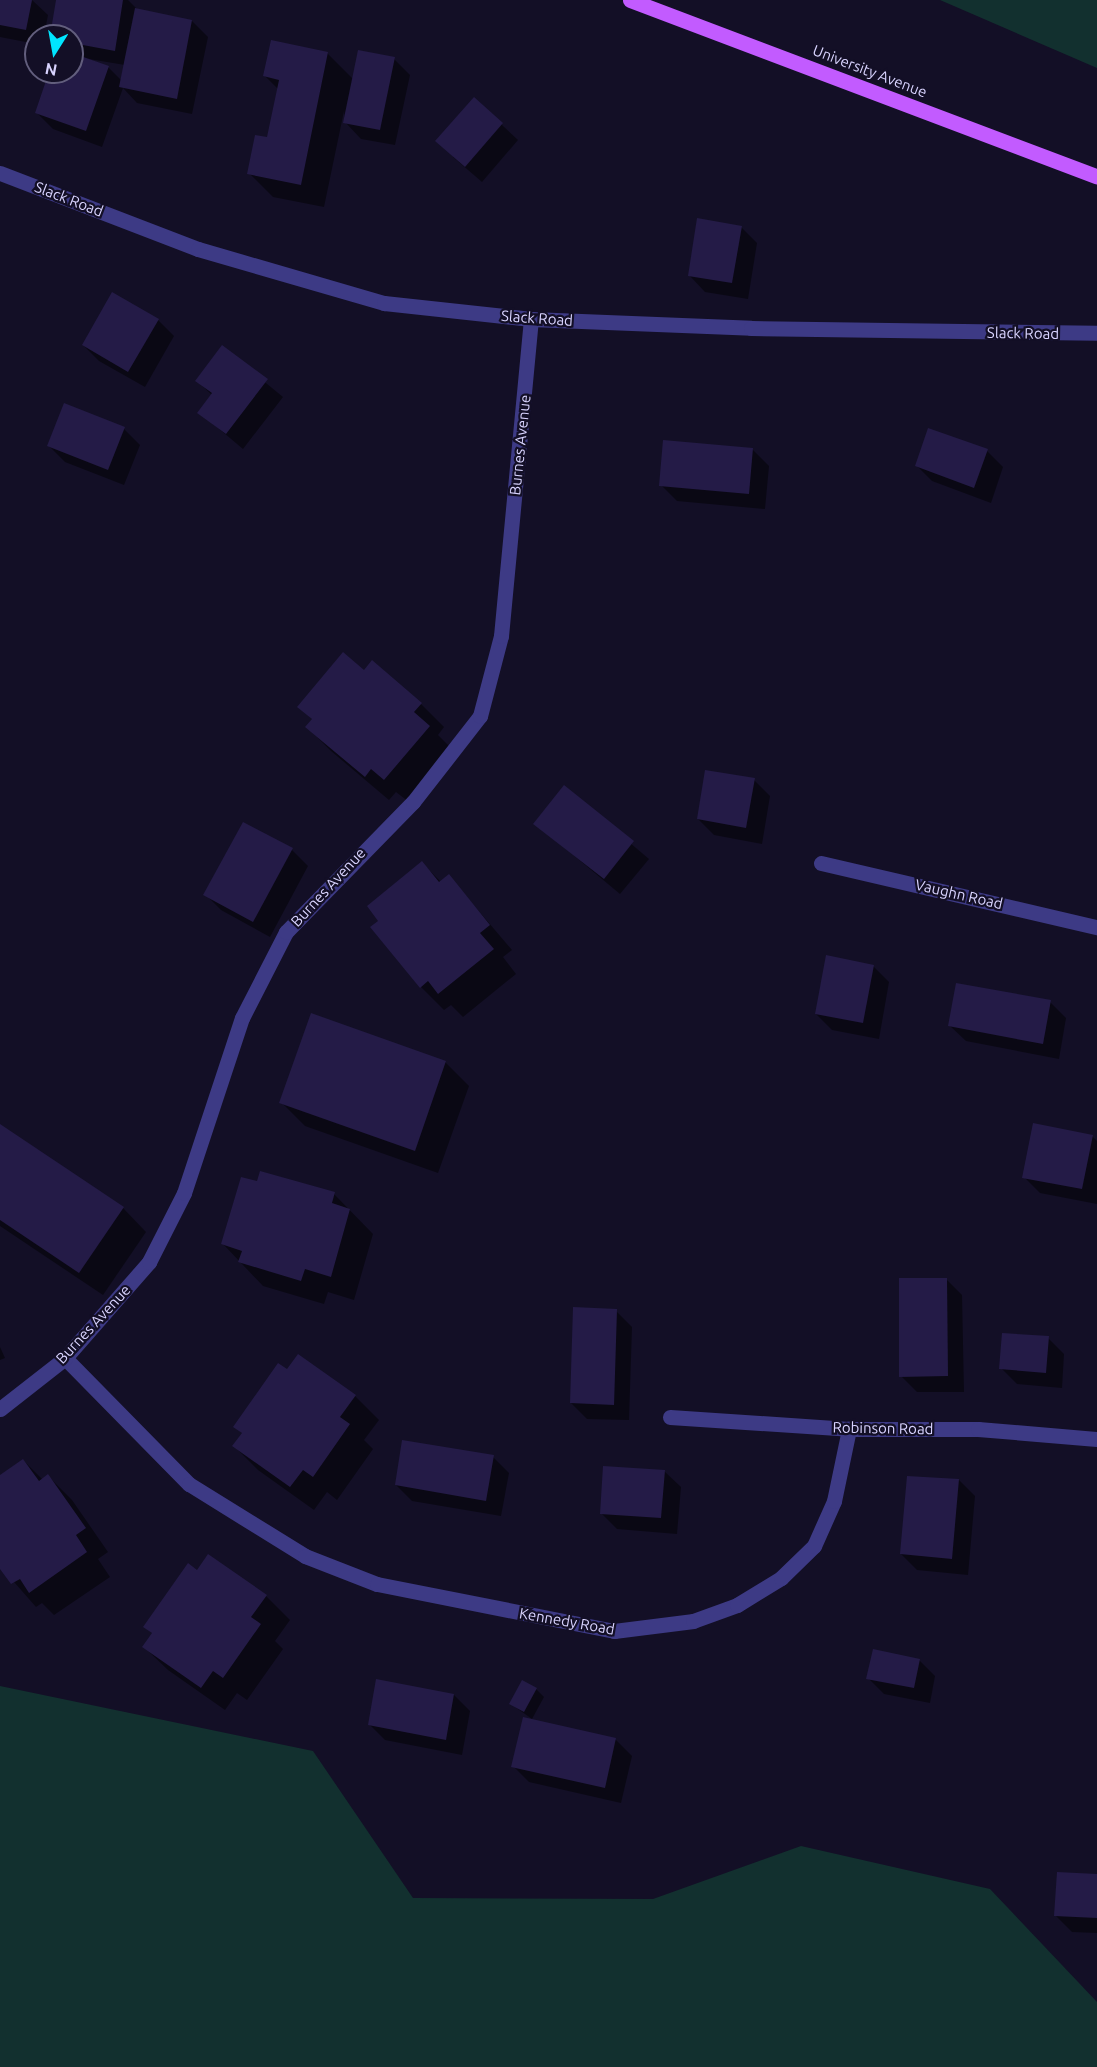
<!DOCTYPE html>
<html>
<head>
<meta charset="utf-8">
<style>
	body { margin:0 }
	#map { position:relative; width:1097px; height:2067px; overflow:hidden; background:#130f26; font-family:Ubuntu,sans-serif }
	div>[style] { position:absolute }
	.green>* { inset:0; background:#12302f }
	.shadow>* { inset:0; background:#0007 }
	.building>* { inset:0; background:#241b47 }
	.minor>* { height:15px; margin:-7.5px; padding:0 7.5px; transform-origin:7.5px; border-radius:7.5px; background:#3d3a85 }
	.major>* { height:15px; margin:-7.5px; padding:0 7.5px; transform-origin:7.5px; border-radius:7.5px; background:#c25bff }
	span { translate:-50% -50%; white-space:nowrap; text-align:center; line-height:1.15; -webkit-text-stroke:4.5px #130f26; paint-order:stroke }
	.street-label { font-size:15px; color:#d9d4ff }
	.north { position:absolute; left:24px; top:24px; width:60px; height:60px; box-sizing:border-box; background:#130f26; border:2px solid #625e7d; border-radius:50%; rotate:191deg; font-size:16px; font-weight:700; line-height:24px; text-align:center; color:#d9d4ff }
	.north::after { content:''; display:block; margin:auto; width:21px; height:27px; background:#00e5ff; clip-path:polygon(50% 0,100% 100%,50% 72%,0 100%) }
</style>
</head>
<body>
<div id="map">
	<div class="green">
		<div style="clip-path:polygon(940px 0,1097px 0,1097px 68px)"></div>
		<div style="clip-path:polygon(0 1686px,313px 1751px,413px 1898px,653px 1899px,801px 1846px,990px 1889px,1097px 2002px,1097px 2067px,0 2067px)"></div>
	</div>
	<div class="shadow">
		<div style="clip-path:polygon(0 0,32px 0,48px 15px,44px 36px,36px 36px,36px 44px,0 37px)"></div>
		<div style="clip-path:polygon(evenodd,57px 0,128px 0,138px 10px,192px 21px,208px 37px,192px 114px,137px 103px,123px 88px,102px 147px,53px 129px,37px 113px,51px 72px,72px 72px,72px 36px,51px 36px,57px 0,89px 59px,125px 65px,122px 81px,108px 67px,89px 59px)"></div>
		<div style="clip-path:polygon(327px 53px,353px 79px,394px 59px,410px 75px,395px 145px,361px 139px,345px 122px,344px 111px,324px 207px,273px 197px,249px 173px,269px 139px,279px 90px,265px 76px)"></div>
		<div style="clip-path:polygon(474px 99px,518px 140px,482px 182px,453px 157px)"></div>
		<div style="clip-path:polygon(741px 227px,757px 243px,748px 299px,705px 292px,689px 275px)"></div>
		<div style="clip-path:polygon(158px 320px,174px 336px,145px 387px,99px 361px,83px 345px)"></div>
		<div style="clip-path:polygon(222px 347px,283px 397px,243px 449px,199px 412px,212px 395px,197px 381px)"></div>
		<div style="clip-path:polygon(124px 429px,140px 445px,124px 485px,65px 462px,49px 446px)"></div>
		<div style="clip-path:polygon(752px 449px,769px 466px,765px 509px,677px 501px,661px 485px)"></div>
		<div style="clip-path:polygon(987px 451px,1003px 467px,991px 503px,932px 481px,916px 465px)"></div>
		<div style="clip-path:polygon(364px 672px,421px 704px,444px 727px,438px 735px,453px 750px,409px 802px,396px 792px,389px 800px,331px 751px,307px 727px,313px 720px,299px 706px)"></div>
		<div style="clip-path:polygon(754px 780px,770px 796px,762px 844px,714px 835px,698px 819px)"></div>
		<div style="clip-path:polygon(564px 787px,649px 859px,620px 894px,535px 823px)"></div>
		<div style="clip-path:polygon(244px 824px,292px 850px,308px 866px,270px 937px,221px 910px,205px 894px)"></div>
		<div style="clip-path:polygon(422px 863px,441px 882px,449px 876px,512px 950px,503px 957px,516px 974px,463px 1017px,451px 1005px,444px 1010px,421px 987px,381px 921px)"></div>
		<div style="clip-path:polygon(873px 966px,889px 982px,879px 1039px,832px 1030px,816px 1014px)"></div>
		<div style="clip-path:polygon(1050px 1002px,1066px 1018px,1059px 1059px,966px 1041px,949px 1025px)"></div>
		<div style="clip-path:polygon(445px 1062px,469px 1086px,438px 1173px,305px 1126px,281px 1102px)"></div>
		<div style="clip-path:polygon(0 1126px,123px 1208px,146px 1232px,103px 1295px,0 1226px)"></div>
		<div style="clip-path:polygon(1092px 1136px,1097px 1141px,1097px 1204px,1040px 1193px,1024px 1177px)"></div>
		<div style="clip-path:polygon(258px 1183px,334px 1194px,373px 1234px,354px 1300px,328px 1292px,324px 1304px,263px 1286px,223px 1244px)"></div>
		<div style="clip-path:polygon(946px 1279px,962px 1295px,964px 1392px,917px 1392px,901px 1376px)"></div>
		<div style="clip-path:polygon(616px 1311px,632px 1327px,629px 1420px,587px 1419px,571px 1403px)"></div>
		<div style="clip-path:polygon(1048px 1338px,1064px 1354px,1062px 1388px,1017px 1384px,1001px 1368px)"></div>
		<div style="clip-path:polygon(0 1347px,5px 1358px,0 1360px)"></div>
		<div style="clip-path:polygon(287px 1371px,355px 1396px,379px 1420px,364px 1440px,373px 1449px,337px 1500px,327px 1492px,314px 1510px,258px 1470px,234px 1446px,243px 1434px,235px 1426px)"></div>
		<div style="clip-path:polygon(493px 1457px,509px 1473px,501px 1516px,412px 1501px,396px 1485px)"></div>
		<div style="clip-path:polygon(23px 1460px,43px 1480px,48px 1476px,72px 1500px,108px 1552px,98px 1559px,110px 1577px,54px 1615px,42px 1603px,36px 1607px,0 1566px,0 1476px)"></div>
		<div style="clip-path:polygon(664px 1471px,681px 1487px,677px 1534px,617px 1529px,601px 1513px)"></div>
		<div style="clip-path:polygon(959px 1480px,975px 1496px,968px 1575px,917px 1570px,901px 1554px)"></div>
		<div style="clip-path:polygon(197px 1572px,266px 1596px,290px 1620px,275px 1641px,283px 1649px,247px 1700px,237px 1693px,225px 1710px,168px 1670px,144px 1647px,153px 1634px,145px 1627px)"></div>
		<div style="clip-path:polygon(919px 1660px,935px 1676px,930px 1703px,884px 1694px,868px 1678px)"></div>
		<div style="clip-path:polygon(536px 1689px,544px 1697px,532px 1719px,511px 1704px)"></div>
		<div style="clip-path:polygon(454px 1695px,470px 1711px,462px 1755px,385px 1740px,369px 1724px)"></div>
		<div style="clip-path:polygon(616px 1740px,632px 1756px,621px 1803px,529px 1782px,513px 1766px)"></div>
		<div style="clip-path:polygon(1097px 1876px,1097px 1933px,1072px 1932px,1056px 1916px)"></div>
	</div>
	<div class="building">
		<div style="clip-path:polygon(0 0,32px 0,26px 30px,0 25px)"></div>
		<div style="clip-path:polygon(56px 0,123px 0,115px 51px,72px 43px,72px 36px,50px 36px)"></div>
		<div style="clip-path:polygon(135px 8px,192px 20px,177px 99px,119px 87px)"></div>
		<div style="clip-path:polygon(271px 40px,328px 52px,301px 185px,247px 174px,255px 135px,267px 137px,279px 80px,263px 76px)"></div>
		<div style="clip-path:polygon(358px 50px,395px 57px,380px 130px,343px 123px)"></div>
		<div style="clip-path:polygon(72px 53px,109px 66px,86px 131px,35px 113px,49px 72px,72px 72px)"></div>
		<div style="clip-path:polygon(474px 97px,503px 123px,465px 167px,435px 141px)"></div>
		<div style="clip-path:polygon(697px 218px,742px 226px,732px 283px,688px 276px)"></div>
		<div style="clip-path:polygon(112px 292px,159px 319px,128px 372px,82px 345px)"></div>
		<div style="clip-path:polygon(222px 345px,268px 379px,226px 434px,197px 413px,212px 393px,195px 381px)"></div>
		<div style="clip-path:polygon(64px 403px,125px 427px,108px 470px,47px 446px)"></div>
		<div style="clip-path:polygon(928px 428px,988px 449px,974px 488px,915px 466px)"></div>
		<div style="clip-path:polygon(663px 440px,753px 448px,749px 494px,659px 486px)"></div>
		<div style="clip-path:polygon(343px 652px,364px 670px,372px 660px,422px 703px,414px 712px,430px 726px,384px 780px,371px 769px,365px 777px,305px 727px,312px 719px,297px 707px)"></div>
		<div style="clip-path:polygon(705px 770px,755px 778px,746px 828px,697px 819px)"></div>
		<div style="clip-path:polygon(564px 785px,634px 841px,604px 879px,533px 824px)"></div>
		<div style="clip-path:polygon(243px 822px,293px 848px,253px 922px,203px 895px)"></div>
		<div style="clip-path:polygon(422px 861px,439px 882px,449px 874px,490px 925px,480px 933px,494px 949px,438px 994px,428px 981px,420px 988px,370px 927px,378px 921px,367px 906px)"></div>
		<div style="clip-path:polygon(826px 955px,874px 965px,863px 1023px,815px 1014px)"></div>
		<div style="clip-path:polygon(956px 983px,1051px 1000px,1043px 1044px,948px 1026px)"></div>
		<div style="clip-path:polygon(311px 1013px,446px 1061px,415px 1151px,279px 1103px)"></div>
		<div style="clip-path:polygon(1033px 1123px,1093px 1135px,1082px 1189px,1022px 1178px)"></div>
		<div style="clip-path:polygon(0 1124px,124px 1207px,79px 1273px,0 1220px)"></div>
		<div style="clip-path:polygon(260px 1171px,335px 1192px,332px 1203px,350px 1209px,331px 1277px,305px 1269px,301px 1281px,238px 1262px,242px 1251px,221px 1244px,241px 1177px,257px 1181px)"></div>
		<div style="clip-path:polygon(899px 1278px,947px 1278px,948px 1376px,899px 1377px)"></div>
		<div style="clip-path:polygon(573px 1307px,617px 1309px,614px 1405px,570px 1403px)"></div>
		<div style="clip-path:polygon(1002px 1333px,1049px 1336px,1046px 1373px,999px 1369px)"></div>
		<div style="clip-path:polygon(298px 1354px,356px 1395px,340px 1417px,350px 1424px,313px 1477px,303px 1470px,290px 1487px,232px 1446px,242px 1433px,233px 1427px,278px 1363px,287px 1369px)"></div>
		<div style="clip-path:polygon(402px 1440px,494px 1455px,486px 1501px,395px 1485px)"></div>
		<div style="clip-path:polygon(23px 1459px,39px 1481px,48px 1474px,86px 1528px,76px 1535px,87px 1552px,29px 1593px,20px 1579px,11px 1584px,0 1569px,0 1475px)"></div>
		<div style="clip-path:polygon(603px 1466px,665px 1470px,661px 1518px,600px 1514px)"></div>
		<div style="clip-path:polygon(907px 1476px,959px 1479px,952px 1559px,900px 1554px)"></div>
		<div style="clip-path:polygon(208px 1554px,267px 1595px,251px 1617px,261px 1624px,223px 1678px,213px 1671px,201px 1688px,142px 1647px,152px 1633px,143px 1627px,188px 1563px,197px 1570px)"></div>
		<div style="clip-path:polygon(873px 1649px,920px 1659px,914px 1688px,866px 1679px)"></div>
		<div style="clip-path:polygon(376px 1679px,454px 1694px,446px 1740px,368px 1725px)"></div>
		<div style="clip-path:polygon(522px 1680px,537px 1688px,524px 1712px,509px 1704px)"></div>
		<div style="clip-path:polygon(523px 1717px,616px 1738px,605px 1788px,511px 1767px)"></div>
		<div style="clip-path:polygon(1057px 1872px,1097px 1874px,1097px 1918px,1054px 1916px)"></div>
	</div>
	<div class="minor">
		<div style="left:0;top:173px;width:212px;rotate:21deg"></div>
		<div style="left:198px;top:249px;width:194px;rotate:16.2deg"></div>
		<div style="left:384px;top:303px;width:148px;rotate:6.2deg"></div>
		<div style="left:531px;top:319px;width:220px;rotate:2.3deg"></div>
		<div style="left:751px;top:328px;width:346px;rotate:0.8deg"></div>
		<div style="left:821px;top:863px;width:283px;rotate:13.1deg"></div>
		<div style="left:65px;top:1358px;width:177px;rotate:45.5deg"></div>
		<div style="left:189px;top:1484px;width:137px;rotate:31.8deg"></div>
		<div style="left:305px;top:1556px;width:77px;rotate:21.3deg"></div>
		<div style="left:377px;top:1584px;width:242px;rotate:11.2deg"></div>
		<div style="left:614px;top:1631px;width:80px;rotate:-7.2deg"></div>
		<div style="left:693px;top:1621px;width:47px;rotate:-20deg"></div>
		<div style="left:737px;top:1605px;width:52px;rotate:-31.5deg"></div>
		<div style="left:781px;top:1578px;width:46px;rotate:-44.1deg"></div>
		<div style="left:814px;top:1546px;width:49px;rotate:-66deg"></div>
		<div style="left:834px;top:1501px;width:74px;rotate:-78.2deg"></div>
		<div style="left:0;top:1409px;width:83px;rotate:-38.1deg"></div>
		<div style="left:65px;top:1358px;width:128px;rotate:-48.8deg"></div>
		<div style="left:149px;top:1262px;width:77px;rotate:-63.1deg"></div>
		<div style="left:184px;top:1193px;width:184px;rotate:-71.7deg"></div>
		<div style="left:242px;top:1018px;width:97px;rotate:-62.9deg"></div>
		<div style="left:286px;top:932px;width:182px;rotate:-45.7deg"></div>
		<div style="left:413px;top:802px;width:109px;rotate:-52.1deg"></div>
		<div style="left:480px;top:716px;width:83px;rotate:-75.3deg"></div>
		<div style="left:501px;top:636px;width:318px;rotate:-84.6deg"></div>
		<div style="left:670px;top:1417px;width:179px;rotate:3.8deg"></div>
		<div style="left:849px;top:1429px;width:129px"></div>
		<div style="left:978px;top:1429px;width:119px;rotate:4.8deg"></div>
	</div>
	<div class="major">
		<div style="left:630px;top:0;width:499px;rotate:20.7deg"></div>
	</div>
	<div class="street-label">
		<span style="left:870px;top:71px;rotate:21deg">University Avenue</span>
		<span style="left:69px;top:199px;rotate:21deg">Slack Road</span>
		<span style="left:537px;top:318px;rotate:4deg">Slack Road</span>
		<span style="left:1023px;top:333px;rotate:1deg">Slack Road</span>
		<span style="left:520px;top:445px;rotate:-84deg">Burnes Avenue</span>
		<span style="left:328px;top:887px;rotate:-47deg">Burnes Avenue</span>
		<span style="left:959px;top:894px;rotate:13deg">Vaughn Road</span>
		<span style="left:93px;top:1324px;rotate:-47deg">Burnes Avenue</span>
		<span style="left:883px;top:1428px;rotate:1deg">Robinson Road</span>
		<span style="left:567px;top:1621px;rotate:10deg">Kennedy Road</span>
	</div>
	<div class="north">N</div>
</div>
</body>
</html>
